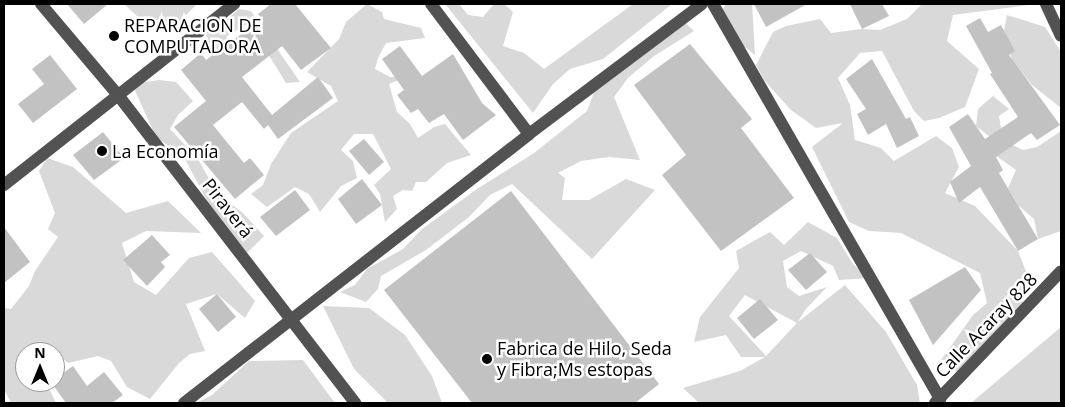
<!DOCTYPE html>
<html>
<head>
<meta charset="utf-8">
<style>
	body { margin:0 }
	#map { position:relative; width:1065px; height:407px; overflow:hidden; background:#fff; font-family:"Open Sans",sans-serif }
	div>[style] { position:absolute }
	.green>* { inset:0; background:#d9d9d9 }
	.building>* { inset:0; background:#c2c2c2 }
	.minor>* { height:12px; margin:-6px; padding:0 6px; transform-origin:6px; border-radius:6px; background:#525252 }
	.dots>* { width:14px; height:14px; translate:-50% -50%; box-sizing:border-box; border:2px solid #fff; border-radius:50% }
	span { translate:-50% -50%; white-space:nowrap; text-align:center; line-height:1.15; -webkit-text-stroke:5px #fff; paint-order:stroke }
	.poi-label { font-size:18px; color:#000 }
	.left { translate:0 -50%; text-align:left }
	.street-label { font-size:18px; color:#000 }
	.frame { position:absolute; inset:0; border:5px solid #000; pointer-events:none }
	.north { position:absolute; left:15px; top:342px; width:50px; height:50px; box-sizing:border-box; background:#fff; border:1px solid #999; border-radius:50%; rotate:0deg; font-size:14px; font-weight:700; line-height:20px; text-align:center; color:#000 }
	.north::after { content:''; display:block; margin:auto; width:18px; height:22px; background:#000; clip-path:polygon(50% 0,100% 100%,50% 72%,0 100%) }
</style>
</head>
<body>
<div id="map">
	<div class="green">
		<div style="clip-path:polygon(124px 4px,197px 4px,181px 20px,152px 30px)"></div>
		<div style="clip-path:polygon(367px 4px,382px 12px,384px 19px,421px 28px,425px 38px,386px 43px,378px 58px,375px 69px,390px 77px,406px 77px,389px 84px,397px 112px,410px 124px,418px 138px,434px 127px,445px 124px,471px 155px,447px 163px,426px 182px,416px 182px,412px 191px,403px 190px,393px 196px,397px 209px,385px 222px,380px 194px,374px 185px,391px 169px,373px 134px,354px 134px,341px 150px,353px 161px,357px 178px,341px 186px,320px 212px,309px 194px,295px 187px,267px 207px,251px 194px,263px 185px,271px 164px,291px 133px,338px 101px,331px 86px,307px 72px,339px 39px,346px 22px)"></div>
		<div style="clip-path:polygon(445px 4px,459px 4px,468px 15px,483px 17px,494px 4px,504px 4px,513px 12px,503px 46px,524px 53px,544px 69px,633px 4px,672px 4px,603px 59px,570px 69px,553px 84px,533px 113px)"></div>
		<div style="clip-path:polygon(726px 4px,752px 4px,755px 55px,741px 44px,721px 12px)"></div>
		<div style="clip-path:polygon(922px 4px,1029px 5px,953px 15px,947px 41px,979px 69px,965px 107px,939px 118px,924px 121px,914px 111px,882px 51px,860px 53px,838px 78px,850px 105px,855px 140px,881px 148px,894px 161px,936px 136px,952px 148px,959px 167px,945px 193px,975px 206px,1018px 251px,1027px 274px,1022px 304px,959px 373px,941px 360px,973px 315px,987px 303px,980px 273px,901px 233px,869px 231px,849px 222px,812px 147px,843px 123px,816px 128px,791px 110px,764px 80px,756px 65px,773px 32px,786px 26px,820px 19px,831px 33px,862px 29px,880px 30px,907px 19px)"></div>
		<div style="clip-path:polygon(239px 9px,251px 11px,300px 82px,286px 83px,249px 23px,227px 36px,219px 60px,197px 39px,211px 35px,190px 39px,214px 31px)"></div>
		<div style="clip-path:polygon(1007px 15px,1045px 27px,1061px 52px,1061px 108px,1032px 85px,1012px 60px,1004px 31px)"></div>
		<div style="clip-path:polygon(682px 20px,694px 31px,654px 56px,628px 78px,614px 97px,640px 160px,609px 157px,581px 161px,558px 173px,565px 178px,562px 200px,589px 200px,626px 179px,655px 190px,592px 259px,512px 184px,490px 195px,469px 217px,426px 250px,381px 276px,378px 289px,366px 302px,340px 292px,355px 285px,367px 269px,403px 249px,422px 229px,477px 189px,534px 153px,587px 111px,596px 87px)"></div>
		<div style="clip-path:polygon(159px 80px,176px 82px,193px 101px,178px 115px,170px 129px,198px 159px,217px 193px,243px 213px,264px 236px,247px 253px,212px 210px,184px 157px,156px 137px,132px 84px)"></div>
		<div style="clip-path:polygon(993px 96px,1009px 109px,999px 116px,1003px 140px,1023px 150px,1037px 147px,1061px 131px,1061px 231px,1038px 239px,1034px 219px,1018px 205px,1008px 188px,1016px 170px,995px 155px,990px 137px,976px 126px,978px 109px)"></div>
		<div style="clip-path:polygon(47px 158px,73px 167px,126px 213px,168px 201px,201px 233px,146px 231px,122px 243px,134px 282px,156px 295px,189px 258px,212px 252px,255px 301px,245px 318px,217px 294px,186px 304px,205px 351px,190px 354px,179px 363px,150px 399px,127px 387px,111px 361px,98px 356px,68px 363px,55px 352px,25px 352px,25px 382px,46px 382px,56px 403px,11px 403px,4px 389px,4px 308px,11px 309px,29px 286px,35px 271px,58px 237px,48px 229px,55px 213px,39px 171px)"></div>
		<div style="clip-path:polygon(evenodd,808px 222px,837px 238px,853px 264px,868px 278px,839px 280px,833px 266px,801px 251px,783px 261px,787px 287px,799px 296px,827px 287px,805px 310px,798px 322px,845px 285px,886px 332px,917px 385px,920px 403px,699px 403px,683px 388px,740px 371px,765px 357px,741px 357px,726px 335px,694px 342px,700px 317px,739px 268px,736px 251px,770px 232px,784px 245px,808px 222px,745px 295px,797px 323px,766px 356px,729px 316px,745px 295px)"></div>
		<div style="clip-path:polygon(323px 306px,369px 308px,405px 335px,432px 376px,442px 403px,388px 403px,354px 369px)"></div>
		<div style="clip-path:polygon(1061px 327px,1061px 403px,971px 403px)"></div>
		<div style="clip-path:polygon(303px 360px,335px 403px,196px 403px,212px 395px,249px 361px)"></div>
	</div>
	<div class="building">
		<div style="clip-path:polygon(67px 4px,108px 4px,84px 24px)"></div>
		<div style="clip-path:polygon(271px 4px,295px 4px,331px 48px,301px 70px,282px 46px,242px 77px,272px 115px,318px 77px,333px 98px,278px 139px,268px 125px,264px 129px,242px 102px,213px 125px,244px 163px,250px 158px,264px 175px,235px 199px,174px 127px,206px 101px,181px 70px,201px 53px,206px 60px,262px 19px,258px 14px)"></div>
		<div style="clip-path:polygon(754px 4px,807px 4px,766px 27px)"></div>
		<div style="clip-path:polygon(850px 4px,882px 4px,889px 16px,862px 29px)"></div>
		<div style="clip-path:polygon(980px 18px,988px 32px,1001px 25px,1015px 51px,1009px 55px,1060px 125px,1037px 140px,1031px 133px,996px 157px,1003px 170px,999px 173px,1038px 239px,1018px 251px,980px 187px,959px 203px,950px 182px,971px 166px,949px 127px,968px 114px,985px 139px,1018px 117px,990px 74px,992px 73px,966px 26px)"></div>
		<div style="clip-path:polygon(690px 44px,752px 119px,741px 128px,794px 198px,721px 251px,662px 175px,686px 155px,634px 85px)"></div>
		<div style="clip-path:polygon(400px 46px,422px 76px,453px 54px,482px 103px,496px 115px,463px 140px,444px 114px,429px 123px,418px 109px,411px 113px,397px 95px,404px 90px,382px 59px)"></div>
		<div style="clip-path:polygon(50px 55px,77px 89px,33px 123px,18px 104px,44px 84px,32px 69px)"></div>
		<div style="clip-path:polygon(872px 59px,906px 119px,910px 117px,919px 136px,897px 148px,886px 124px,868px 135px,857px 114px,866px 109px,846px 79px)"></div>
		<div style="clip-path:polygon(103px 132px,124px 158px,94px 180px,73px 155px)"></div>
		<div style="clip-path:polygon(364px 139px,384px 162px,369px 175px,349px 151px)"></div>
		<div style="clip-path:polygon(362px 179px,382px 205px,356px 224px,338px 199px)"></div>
		<div style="clip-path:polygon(295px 190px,310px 210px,276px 236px,260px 217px)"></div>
		<div style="clip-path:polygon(511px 191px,659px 384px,635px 403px,472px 403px,384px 290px)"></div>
		<div style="clip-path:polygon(4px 227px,30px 262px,4px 283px)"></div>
		<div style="clip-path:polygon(152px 235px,170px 255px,161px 262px,165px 267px,147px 286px,123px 260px)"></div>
		<div style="clip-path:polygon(810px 253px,827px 272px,806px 290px,788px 270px)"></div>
		<div style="clip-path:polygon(965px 267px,981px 290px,933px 345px,909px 300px)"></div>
		<div style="clip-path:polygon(217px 294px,236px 317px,218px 332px,199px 309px)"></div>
		<div style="clip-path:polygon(760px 299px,778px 320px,754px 339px,737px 318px)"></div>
		<div style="clip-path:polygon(73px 366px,87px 386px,104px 372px,123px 395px,112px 403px,66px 403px,51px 382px)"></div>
	</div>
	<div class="minor">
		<div style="left:41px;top:4px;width:119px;rotate:49.8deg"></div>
		<div style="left:118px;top:95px;width:389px;rotate:52.4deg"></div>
		<div style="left:431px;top:4px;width:163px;rotate:53deg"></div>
		<div style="left:713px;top:4px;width:456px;rotate:60.1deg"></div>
		<div style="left:1046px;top:4px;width:35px;rotate:65deg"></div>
		<div style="left:4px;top:185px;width:293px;rotate:-38.2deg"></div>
		<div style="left:184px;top:403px;width:437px;rotate:-37.9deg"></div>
		<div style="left:529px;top:134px;width:216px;rotate:-36.9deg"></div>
		<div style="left:935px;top:403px;width:182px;rotate:-46.3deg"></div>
	</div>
	<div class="dots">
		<div style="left:114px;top:36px;background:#000"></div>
		<div style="left:102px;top:151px;background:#000"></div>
		<div style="left:487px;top:359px;background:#000"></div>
	</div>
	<div class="poi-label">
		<span class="left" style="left:124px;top:36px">REPARACION DE<br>COMPUTADORA</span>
		<span class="left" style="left:112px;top:151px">La Economía</span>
		<span class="left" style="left:497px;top:359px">Fabrica de Hilo, Seda<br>y Fibra;Ms estopas</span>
	</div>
	<div class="street-label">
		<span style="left:228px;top:208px;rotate:52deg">Piraverá</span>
		<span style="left:986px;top:325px;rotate:-46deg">Calle Acaray 828</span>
	</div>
	<div class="frame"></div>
	<div class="north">N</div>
</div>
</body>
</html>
